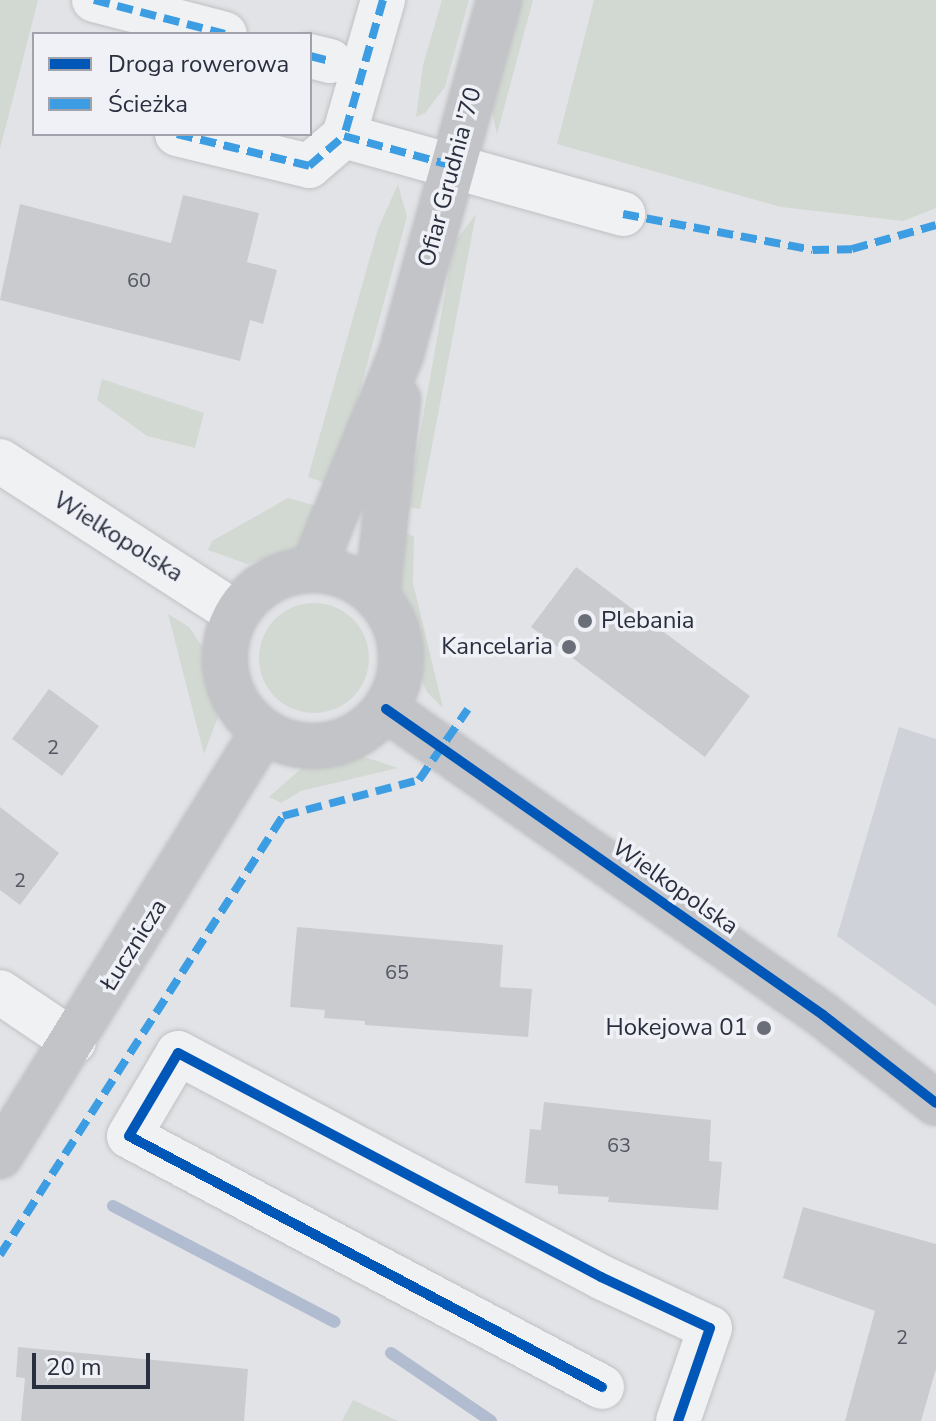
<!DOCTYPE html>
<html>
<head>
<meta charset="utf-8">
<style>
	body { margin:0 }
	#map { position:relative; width:936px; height:1421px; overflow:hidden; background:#e2e3e6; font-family:"Nunito Sans",sans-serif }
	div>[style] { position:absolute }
	.built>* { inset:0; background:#d0d2d9 }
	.green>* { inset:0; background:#d2d9d2 }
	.round { border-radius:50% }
	.stream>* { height:12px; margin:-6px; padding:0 6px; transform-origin:6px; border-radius:6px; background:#b2bcd0 }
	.building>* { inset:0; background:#cacbce }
	.roads { filter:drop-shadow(0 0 2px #c0c1c4) drop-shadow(0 0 2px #c0c1c4) }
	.street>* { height:44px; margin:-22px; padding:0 22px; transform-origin:22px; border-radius:22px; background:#f0f1f3 }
	.secondary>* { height:44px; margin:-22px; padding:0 22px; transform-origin:22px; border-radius:22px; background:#c2c4c8 }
	.secondary>.ring { margin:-22px; padding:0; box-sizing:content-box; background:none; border:44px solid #c2c4c8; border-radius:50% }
	.quiet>* { height:8px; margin-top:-4px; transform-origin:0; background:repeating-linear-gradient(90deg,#3d9de3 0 16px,transparent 0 24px) }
	.cycleway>* { height:10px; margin:-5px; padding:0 5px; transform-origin:5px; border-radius:5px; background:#0057b8 }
	.dots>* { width:22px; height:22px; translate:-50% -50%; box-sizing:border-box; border:4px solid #eff1f6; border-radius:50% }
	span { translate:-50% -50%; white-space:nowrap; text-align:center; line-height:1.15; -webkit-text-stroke:7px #eff1f6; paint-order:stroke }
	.number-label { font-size:20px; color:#525763 }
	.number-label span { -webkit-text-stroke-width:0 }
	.street-label { font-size:24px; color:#292f3e }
	.poi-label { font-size:24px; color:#292f3e }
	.left { translate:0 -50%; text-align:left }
	.right { translate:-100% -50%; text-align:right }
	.legend { position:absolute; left:32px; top:32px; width:280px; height:104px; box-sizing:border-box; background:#eff1f6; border:2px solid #a0a3ac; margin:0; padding:10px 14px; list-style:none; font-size:24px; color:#292f3e }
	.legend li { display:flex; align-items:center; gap:16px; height:40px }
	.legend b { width:40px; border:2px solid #a0a3ac }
	.scale { position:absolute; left:32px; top:1353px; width:118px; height:36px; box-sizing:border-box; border:4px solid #292f3e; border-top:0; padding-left:10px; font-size:24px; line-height:28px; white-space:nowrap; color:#292f3e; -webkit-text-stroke:6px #eff1f6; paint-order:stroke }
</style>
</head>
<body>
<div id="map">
	<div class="built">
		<div style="clip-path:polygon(899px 727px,936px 739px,936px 1006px,837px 936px)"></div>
	</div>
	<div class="green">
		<div style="clip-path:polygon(0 0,38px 0,0 149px)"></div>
		<div style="clip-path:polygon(442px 0,469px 0,445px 87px,425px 113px,416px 117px,423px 65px)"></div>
		<div style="clip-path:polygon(521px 0,533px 0,497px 134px,491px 108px)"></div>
		<div style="clip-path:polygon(594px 0,936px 0,936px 208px,903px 221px,781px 207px,557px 144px)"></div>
		<div style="clip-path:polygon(398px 184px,407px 217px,334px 486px,308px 477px,378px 229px)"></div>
		<div style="clip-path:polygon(476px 214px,420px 509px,407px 507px,454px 243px)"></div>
		<div style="clip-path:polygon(102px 379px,204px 413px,195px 448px,147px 436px,97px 400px)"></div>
		<div style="clip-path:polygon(288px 498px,327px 509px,305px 547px,247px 564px,208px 550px,212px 541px)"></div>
		<div style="clip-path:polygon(403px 531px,414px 537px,413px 583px,443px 708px,427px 692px,416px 668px,416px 636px,399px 586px)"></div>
		<div class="round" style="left:259px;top:603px;width:110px;height:110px"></div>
		<div style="clip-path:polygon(168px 614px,189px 627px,203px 648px,218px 717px,204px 754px)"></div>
		<div style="clip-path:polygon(362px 756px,398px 768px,301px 791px,281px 803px,269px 797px,303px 767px)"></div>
		<div style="clip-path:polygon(353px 1400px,398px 1421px,342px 1421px)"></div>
	</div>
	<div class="stream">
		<div style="left:113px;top:1206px;width:250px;rotate:27.6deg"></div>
		<div style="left:391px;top:1353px;width:121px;rotate:34.2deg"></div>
	</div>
	<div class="building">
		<div style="clip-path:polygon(183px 195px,259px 213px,247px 262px,277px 270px,263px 324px,250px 320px,240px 361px,0 300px,20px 204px,171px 243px)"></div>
		<div style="clip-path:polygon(576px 567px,750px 696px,705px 757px,531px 627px)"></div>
		<div style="clip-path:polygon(49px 689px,99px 726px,62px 776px,12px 739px)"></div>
		<div style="clip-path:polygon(0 807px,59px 853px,20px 905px,0 890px)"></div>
		<div style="clip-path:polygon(297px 927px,503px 945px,500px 987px,532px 989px,528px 1037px,365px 1025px,365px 1021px,324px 1018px,325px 1010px,290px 1007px)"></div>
		<div style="clip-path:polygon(544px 1102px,711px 1120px,709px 1161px,722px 1162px,718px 1210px,608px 1202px,609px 1197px,558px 1194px,558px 1186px,525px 1183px,530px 1129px,541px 1130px)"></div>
		<div style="clip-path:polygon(803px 1207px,936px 1244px,936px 1369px,921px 1421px,845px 1421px,875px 1311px,783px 1278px)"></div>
		<div style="clip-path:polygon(18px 1347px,248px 1369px,244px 1421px,21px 1421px,25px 1378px,16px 1377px)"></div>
	</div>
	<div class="roads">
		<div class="street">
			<div style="left:94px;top:0;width:135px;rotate:14.5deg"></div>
			<div style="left:383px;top:0;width:141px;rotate:106deg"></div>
			<div style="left:344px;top:136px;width:290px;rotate:15.6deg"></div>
			<div style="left:310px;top:56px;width:21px;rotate:14deg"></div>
			<div style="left:177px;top:134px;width:136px;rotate:13.6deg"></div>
			<div style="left:309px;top:166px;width:46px;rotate:-40.6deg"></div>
			<div style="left:0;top:461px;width:281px;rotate:32.8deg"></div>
			<div style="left:0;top:992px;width:89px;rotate:34deg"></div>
			<div style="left:602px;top:1387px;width:535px;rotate:-152.05deg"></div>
			<div style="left:129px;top:1136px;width:96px;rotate:-59.4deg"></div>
			<div style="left:178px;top:1053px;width:479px;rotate:27.9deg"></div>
			<div style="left:601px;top:1277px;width:120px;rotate:25.1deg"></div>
			<div style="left:710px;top:1328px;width:98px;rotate:109deg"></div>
		</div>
		<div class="secondary">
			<div style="left:313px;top:568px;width:231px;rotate:-67.6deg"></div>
			<div style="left:401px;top:354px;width:367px;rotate:-74.5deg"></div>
			<div class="ring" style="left:225px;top:570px;width:132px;height:132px"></div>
			<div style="left:377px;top:596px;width:198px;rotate:-83.9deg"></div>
			<div style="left:386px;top:709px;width:533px;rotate:35deg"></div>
			<div style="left:823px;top:1015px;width:143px;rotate:37.9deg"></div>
			<div style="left:0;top:1156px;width:500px;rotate:-58.2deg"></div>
		</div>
	</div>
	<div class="quiet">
		<div style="left:94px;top:0;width:135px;rotate:14.5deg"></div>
		<div style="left:383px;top:0;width:141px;rotate:106deg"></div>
		<div style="left:344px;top:136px;width:114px;rotate:15.3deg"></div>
		<div style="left:310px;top:56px;width:21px;rotate:14deg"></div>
		<div style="left:177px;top:134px;width:136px;rotate:13.6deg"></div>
		<div style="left:309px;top:166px;width:46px;rotate:-40.6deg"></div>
		<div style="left:623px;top:214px;width:193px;rotate:10.7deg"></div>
		<div style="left:813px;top:250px;width:39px;rotate:-1deg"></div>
		<div style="left:852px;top:249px;width:87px;rotate:-15.9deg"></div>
		<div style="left:0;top:1255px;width:522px;rotate:-57.19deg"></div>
		<div style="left:283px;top:816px;width:141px;rotate:-14.8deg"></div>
		<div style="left:419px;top:780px;width:86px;rotate:-55.4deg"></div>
	</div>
	<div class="cycleway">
		<div style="left:386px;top:709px;width:533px;rotate:35deg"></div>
		<div style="left:823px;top:1015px;width:143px;rotate:37.9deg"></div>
		<div style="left:602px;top:1387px;width:535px;rotate:-152.05deg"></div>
		<div style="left:129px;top:1136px;width:96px;rotate:-59.4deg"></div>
		<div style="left:178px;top:1053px;width:479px;rotate:27.9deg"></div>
		<div style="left:601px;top:1277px;width:120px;rotate:25.1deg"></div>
		<div style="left:710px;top:1328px;width:98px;rotate:109deg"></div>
	</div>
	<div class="dots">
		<div style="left:585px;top:621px;background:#6a6e79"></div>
		<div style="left:569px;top:647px;background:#6a6e79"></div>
		<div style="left:764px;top:1028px;background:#6a6e79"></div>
	</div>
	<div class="number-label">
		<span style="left:139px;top:280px">60</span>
		<span style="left:53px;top:747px">2</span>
		<span style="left:20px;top:880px">2</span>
		<span style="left:397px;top:972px">65</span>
		<span style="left:619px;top:1145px">63</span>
		<span style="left:902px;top:1337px">2</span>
	</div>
	<div class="street-label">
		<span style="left:450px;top:177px;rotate:-75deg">Ofiar Grudnia '70</span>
		<span style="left:118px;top:537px;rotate:32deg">Wielkopolska</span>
		<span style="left:675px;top:887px;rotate:35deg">Wielkopolska</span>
		<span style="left:134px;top:945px;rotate:-58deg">Łucznicza</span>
	</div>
	<div class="poi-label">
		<span class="left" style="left:601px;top:621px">Plebania</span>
		<span class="right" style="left:553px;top:647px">Kancelaria</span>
		<span class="right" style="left:748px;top:1028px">Hokejowa 01</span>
	</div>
	<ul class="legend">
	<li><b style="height:10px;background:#0057b8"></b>Droga rowerowa</li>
	<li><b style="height:10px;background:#3d9de3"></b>Ścieżka</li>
	</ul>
	<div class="scale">20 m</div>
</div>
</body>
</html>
